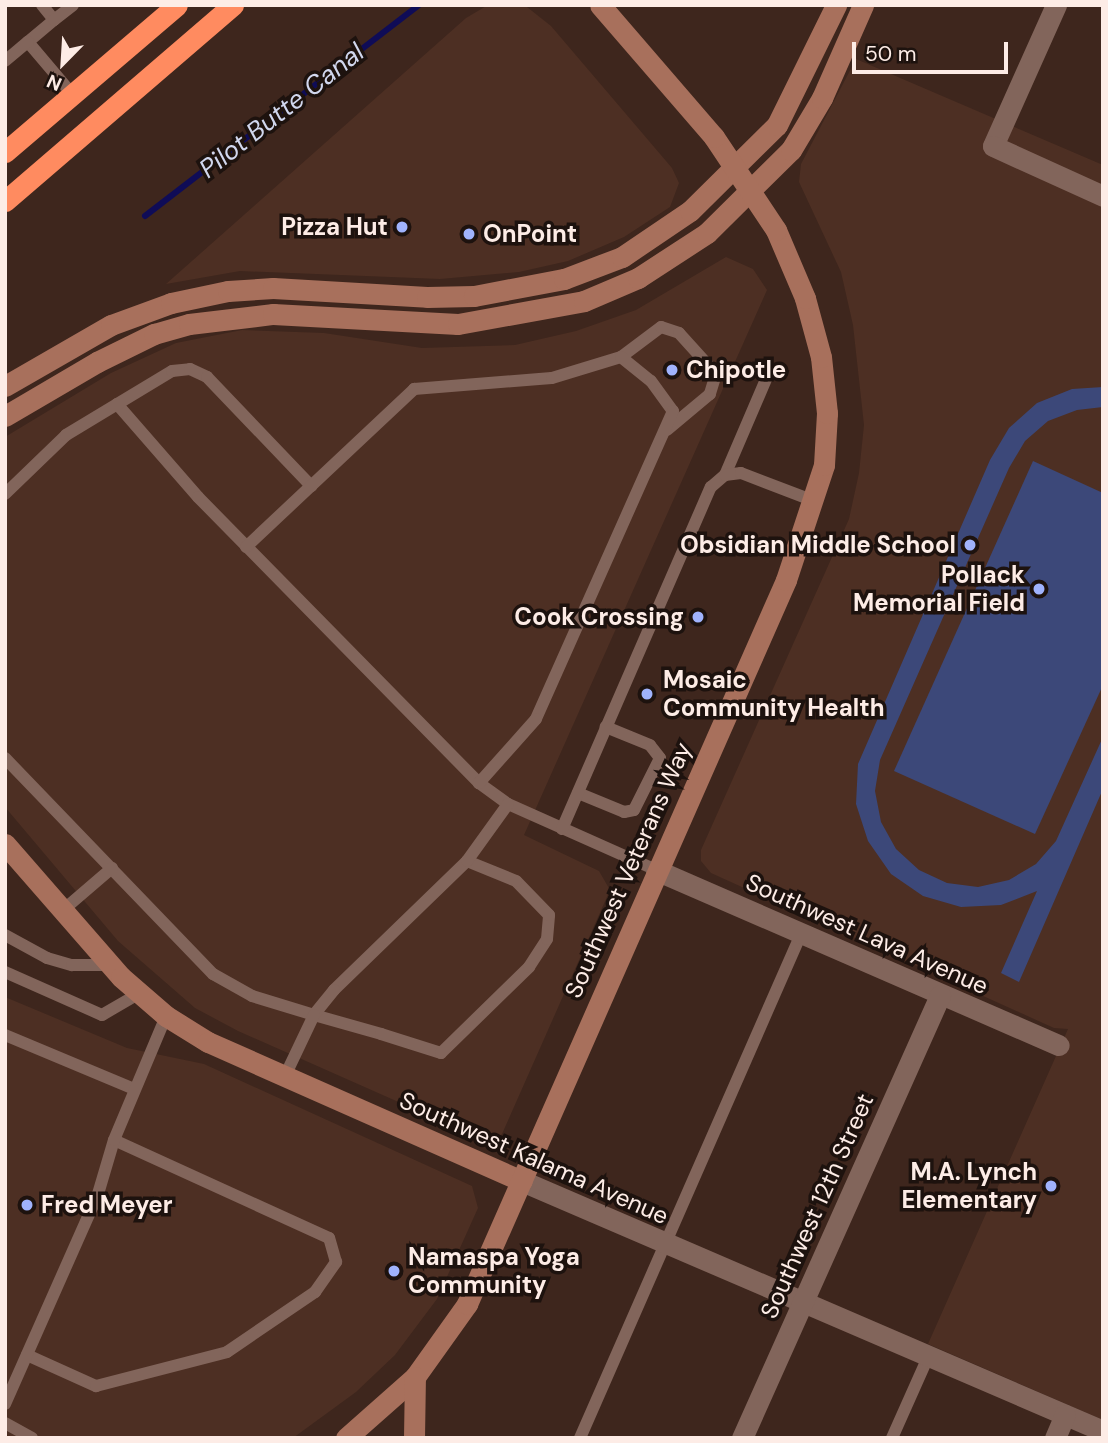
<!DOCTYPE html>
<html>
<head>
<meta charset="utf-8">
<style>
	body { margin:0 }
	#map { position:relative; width:1108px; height:1443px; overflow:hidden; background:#3e261d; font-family:"DM Sans",sans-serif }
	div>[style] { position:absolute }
	.built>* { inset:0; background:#4d2f23 }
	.green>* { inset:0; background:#3c4879 }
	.stream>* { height:6px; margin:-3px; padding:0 3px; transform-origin:3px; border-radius:3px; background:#0f0c57 }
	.lane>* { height:12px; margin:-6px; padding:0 6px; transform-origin:6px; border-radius:6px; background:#82655b }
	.street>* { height:21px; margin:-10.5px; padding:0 10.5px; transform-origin:10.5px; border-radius:10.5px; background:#82655b }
	.secondary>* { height:21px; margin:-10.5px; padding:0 10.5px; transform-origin:10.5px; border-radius:10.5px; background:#a8705c }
	.highway>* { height:21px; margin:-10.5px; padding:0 10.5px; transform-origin:10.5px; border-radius:10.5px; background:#ff8b60 }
	.dots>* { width:19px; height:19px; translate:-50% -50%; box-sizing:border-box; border:4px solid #1d120e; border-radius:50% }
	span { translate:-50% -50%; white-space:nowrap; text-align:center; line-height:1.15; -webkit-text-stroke:7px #1d120e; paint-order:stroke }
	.poi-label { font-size:24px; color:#fdece6; font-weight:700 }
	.right { translate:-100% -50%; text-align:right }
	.left { translate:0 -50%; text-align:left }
	.street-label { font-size:24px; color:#fdece6 }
	.water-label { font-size:26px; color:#d1d7ee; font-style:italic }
	.frame { position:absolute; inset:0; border:7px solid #fdece6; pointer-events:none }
	.north { position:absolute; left:28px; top:28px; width:70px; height:70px; -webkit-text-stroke:5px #1d120e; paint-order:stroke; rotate:204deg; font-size:19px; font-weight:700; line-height:28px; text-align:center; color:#fdece6 }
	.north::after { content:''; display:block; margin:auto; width:24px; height:32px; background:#fdece6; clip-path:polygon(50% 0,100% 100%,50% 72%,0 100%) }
	.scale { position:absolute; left:852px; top:42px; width:156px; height:32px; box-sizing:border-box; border:4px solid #fdece6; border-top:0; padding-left:9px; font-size:21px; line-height:24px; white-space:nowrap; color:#fdece6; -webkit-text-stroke:5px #1d120e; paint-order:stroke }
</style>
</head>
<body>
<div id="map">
	<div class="built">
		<div style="clip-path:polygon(488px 5px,527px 7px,551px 26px,672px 168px,679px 183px,670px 207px,624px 237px,568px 261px,519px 272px,440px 279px,240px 271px,166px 284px,466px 18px)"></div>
		<div style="clip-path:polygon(856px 59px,1103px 165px,1103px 1420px,928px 1344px,1068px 1029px,1054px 1028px,711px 873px,701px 861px,701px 850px,849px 519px,859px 473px,864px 425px,853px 325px,841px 272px,799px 182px,801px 164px)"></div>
		<div style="clip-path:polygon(726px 257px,753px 269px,767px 290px,524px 835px,599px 871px,610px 890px,502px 1134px,494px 1142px,482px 1139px,238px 1031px,195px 1008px,118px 941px,5px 807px,5px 437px,111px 373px,176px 343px,242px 330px,324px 333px,422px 348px,515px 345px,576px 331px,636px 310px)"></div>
		<div style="clip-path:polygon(5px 997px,127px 1048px,204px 1064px,472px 1186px,478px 1208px,437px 1299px,395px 1355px,356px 1392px,293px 1438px,5px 1438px)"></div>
	</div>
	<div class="green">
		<div style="clip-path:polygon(1103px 387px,1103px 407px,1077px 410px,1048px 421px,1025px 441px,1009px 468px,880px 760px,875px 791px,881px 822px,896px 849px,919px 870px,947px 883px,978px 887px,1009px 880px,1036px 864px,1056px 841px,1103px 737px,1103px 789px,1019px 982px,1001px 973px,1037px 891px,1001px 905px,961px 907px,923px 896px,891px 874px,868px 841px,856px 804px,858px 764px,990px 460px,1009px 428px,1037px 403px,1072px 389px)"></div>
		<div style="clip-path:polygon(1033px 461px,1103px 493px,1103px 685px,1035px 834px,894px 771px)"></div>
	</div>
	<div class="stream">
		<div style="left:145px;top:216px;width:346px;rotate:-37.6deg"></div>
	</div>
	<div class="lane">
		<div style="left:42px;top:5px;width:19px;rotate:51deg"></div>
		<div style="left:54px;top:20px;width:34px;rotate:140deg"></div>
		<div style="left:28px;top:42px;width:70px;rotate:49.7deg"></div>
		<div style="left:54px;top:20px;width:24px;rotate:-38deg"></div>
		<div style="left:5px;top:61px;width:30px;rotate:-40deg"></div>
		<div style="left:621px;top:357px;width:50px;rotate:-36.9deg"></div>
		<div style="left:661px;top:327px;width:19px;rotate:18deg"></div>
		<div style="left:679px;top:333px;width:55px;rotate:47.9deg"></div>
		<div style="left:716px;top:374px;width:21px;rotate:107deg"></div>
		<div style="left:710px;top:394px;width:56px;rotate:140.1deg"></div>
		<div style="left:117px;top:404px;width:123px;rotate:48.9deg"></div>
		<div style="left:198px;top:497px;width:401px;rotate:45.5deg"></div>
		<div style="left:479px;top:783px;width:36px;rotate:36deg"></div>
		<div style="left:508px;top:804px;width:162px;rotate:24deg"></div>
		<div style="left:725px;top:475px;width:114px;rotate:-66.8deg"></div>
		<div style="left:5px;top:494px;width:85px;rotate:-44deg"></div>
		<div style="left:66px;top:435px;width:124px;rotate:-31.1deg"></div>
		<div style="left:172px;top:371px;width:18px;rotate:-6deg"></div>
		<div style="left:190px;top:369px;width:19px;rotate:25deg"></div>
		<div style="left:207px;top:377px;width:151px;rotate:46.3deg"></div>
		<div style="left:246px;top:547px;width:231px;rotate:-43.2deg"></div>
		<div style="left:414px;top:389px;width:138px;rotate:-4.6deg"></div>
		<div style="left:552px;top:378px;width:72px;rotate:-16.9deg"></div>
		<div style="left:621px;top:357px;width:38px;rotate:39deg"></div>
		<div style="left:651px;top:381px;width:37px;rotate:54deg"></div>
		<div style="left:673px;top:411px;width:337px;rotate:114deg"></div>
		<div style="left:536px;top:719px;width:86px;rotate:131.7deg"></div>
		<div style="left:5px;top:758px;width:300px;rotate:46.1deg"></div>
		<div style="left:213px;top:974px;width:45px;rotate:29.4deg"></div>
		<div style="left:252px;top:996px;width:65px;rotate:17deg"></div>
		<div style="left:314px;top:1015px;width:70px;rotate:15.8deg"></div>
		<div style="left:381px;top:1034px;width:63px;rotate:17.6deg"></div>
		<div style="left:441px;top:1053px;width:123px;rotate:-44.3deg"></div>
		<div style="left:529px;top:967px;width:33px;rotate:-57deg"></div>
		<div style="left:547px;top:939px;width:24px;rotate:-85deg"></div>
		<div style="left:549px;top:915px;width:47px;rotate:-134.1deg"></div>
		<div style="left:516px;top:881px;width:53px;rotate:-157.8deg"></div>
		<div style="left:467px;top:861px;width:185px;rotate:135.9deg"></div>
		<div style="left:334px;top:990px;width:32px;rotate:129deg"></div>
		<div style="left:314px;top:1015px;width:68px;rotate:115.4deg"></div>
		<div style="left:578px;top:793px;width:50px;rotate:22.4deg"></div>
		<div style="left:624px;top:812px;width:10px;rotate:-11deg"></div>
		<div style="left:634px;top:810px;width:58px;rotate:-63.4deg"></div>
		<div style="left:660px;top:758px;width:16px;rotate:-128deg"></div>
		<div style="left:650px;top:745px;width:48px;rotate:-157.8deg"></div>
		<div style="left:562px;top:829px;width:373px;rotate:-66.5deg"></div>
		<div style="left:711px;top:487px;width:18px;rotate:-41deg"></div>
		<div style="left:725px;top:475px;width:16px;rotate:-7deg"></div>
		<div style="left:741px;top:473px;width:78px;rotate:21deg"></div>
		<div style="left:467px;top:861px;width:70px;rotate:-54.3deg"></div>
		<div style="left:62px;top:911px;width:66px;rotate:-40.7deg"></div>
		<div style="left:5px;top:935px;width:48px;rotate:28.7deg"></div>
		<div style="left:47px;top:958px;width:26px;rotate:16deg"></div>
		<div style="left:72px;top:965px;width:38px"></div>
		<div style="left:5px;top:972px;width:106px;rotate:23.9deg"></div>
		<div style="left:102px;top:1015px;width:44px;rotate:-30.1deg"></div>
		<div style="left:5px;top:1035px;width:140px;rotate:22.7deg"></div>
		<div style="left:27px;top:1355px;width:76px;rotate:24.2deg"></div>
		<div style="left:96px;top:1386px;width:135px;rotate:-14.5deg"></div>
		<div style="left:227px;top:1352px;width:107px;rotate:-34.3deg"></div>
		<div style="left:315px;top:1292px;width:37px;rotate:-55deg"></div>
		<div style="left:336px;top:1262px;width:25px;rotate:-106deg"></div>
		<div style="left:329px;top:1238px;width:236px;rotate:-155.5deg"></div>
		<div style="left:5px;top:1404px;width:230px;rotate:-66.1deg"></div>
		<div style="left:98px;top:1194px;width:56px;rotate:-73.5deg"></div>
		<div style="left:114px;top:1140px;width:134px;rotate:-67.2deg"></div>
		<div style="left:5px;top:1423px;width:31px;rotate:29deg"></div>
		<div style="left:580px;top:1438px;width:550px;rotate:-66.32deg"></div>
		<div style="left:892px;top:1438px;width:89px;rotate:-66deg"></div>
	</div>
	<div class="street">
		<div style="left:1056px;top:5px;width:154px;rotate:114.1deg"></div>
		<div style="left:993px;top:146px;width:121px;rotate:24.4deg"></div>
		<div style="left:656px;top:870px;width:439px;rotate:23.5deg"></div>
		<div style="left:522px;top:1181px;width:633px;rotate:23.28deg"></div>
		<div style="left:742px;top:1438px;width:485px;rotate:-65.9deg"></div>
		<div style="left:1055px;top:1438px;width:25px;rotate:-67deg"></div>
	</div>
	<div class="secondary">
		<div style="left:5px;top:386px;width:122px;rotate:-29.9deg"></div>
		<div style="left:111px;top:325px;width:64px;rotate:-20.1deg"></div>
		<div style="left:171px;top:303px;width:58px;rotate:-11.9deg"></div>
		<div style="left:228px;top:291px;width:45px;rotate:-3.8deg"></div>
		<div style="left:273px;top:288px;width:154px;rotate:3.3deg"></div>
		<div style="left:427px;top:297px;width:47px;rotate:-1.2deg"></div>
		<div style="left:474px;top:296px;width:92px;rotate:-10.7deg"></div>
		<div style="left:564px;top:279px;width:62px;rotate:-20.8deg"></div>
		<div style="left:622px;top:257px;width:82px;rotate:-34.1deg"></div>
		<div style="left:690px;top:211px;width:122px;rotate:-44.7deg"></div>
		<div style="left:777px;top:125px;width:134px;rotate:-63.8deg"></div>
		<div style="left:5px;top:416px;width:107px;rotate:-30.4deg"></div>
		<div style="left:97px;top:362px;width:64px;rotate:-26.2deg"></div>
		<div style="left:154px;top:334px;width:36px;rotate:-16deg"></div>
		<div style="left:189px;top:324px;width:85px;rotate:-6.8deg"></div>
		<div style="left:273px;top:314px;width:185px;rotate:3.1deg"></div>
		<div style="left:458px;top:324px;width:128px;rotate:-10.3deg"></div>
		<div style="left:584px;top:301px;width:59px;rotate:-23.1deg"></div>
		<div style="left:638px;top:278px;width:82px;rotate:-33.1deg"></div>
		<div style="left:707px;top:233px;width:118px;rotate:-44.7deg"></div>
		<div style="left:791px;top:150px;width:61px;rotate:-59.2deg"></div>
		<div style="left:822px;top:98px;width:102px;rotate:-66.2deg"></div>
		<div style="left:5px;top:844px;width:176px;rotate:48.9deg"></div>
		<div style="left:121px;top:977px;width:60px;rotate:40.9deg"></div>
		<div style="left:166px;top:1016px;width:49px;rotate:31.8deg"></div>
		<div style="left:208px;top:1042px;width:343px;rotate:23.9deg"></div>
		<div style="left:346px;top:1438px;width:92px;rotate:-41.5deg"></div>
		<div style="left:415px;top:1377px;width:90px;rotate:-54.5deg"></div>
		<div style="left:467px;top:1304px;width:791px;rotate:-66.22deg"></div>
		<div style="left:786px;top:580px;width:121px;rotate:-71.7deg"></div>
		<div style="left:824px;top:465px;width:52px;rotate:-86.7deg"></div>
		<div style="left:827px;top:413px;width:56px;rotate:-96.1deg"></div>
		<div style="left:821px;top:357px;width:61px;rotate:-105.2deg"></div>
		<div style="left:805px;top:298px;width:74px;rotate:-113.1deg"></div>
		<div style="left:776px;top:230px;width:112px;rotate:-123.7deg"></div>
		<div style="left:714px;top:137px;width:174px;rotate:-130.8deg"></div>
		<div style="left:414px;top:1438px;width:61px;rotate:-89.1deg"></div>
	</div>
	<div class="highway">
		<div style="left:5px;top:152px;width:226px;rotate:-40.5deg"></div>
		<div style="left:5px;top:201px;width:301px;rotate:-40.7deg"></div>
	</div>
	<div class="dots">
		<div style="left:402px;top:227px;background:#a0b3fd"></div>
		<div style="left:469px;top:234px;background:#a0b3fd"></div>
		<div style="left:672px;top:370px;background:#a0b3fd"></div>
		<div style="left:970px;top:545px;background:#a0b3fd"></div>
		<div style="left:1039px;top:589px;background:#a0b3fd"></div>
		<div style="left:698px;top:617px;background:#a0b3fd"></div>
		<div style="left:647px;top:694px;background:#a0b3fd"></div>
		<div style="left:1051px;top:1186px;background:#a0b3fd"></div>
		<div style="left:27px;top:1205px;background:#a0b3fd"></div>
		<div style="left:394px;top:1271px;background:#a0b3fd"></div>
	</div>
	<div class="poi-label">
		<span class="right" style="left:388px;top:227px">Pizza Hut</span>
		<span class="left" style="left:483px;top:234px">OnPoint</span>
		<span class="left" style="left:686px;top:370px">Chipotle</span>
		<span class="right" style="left:956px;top:545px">Obsidian Middle School</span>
		<span class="right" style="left:1025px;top:589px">Pollack<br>Memorial Field</span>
		<span class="right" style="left:684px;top:617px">Cook Crossing</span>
		<span class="left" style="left:663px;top:694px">Mosaic<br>Community Health</span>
		<span class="right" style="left:1037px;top:1186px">M.A. Lynch<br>Elementary</span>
		<span class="left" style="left:41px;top:1205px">Fred Meyer</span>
		<span class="left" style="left:408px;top:1271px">Namaspa Yoga<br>Community</span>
	</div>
	<div class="street-label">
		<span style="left:628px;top:870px;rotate:-66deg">Southwest Veterans Way</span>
		<span style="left:867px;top:934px;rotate:24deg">Southwest Lava Avenue</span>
		<span style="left:534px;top:1158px;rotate:24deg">Southwest Kalama Avenue</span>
		<span style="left:817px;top:1206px;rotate:-66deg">Southwest 12th Street</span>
	</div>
	<div class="water-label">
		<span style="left:282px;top:111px;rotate:-38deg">Pilot Butte Canal</span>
	</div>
	<div class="frame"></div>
	<div class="north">N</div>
	<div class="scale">50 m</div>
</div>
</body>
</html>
